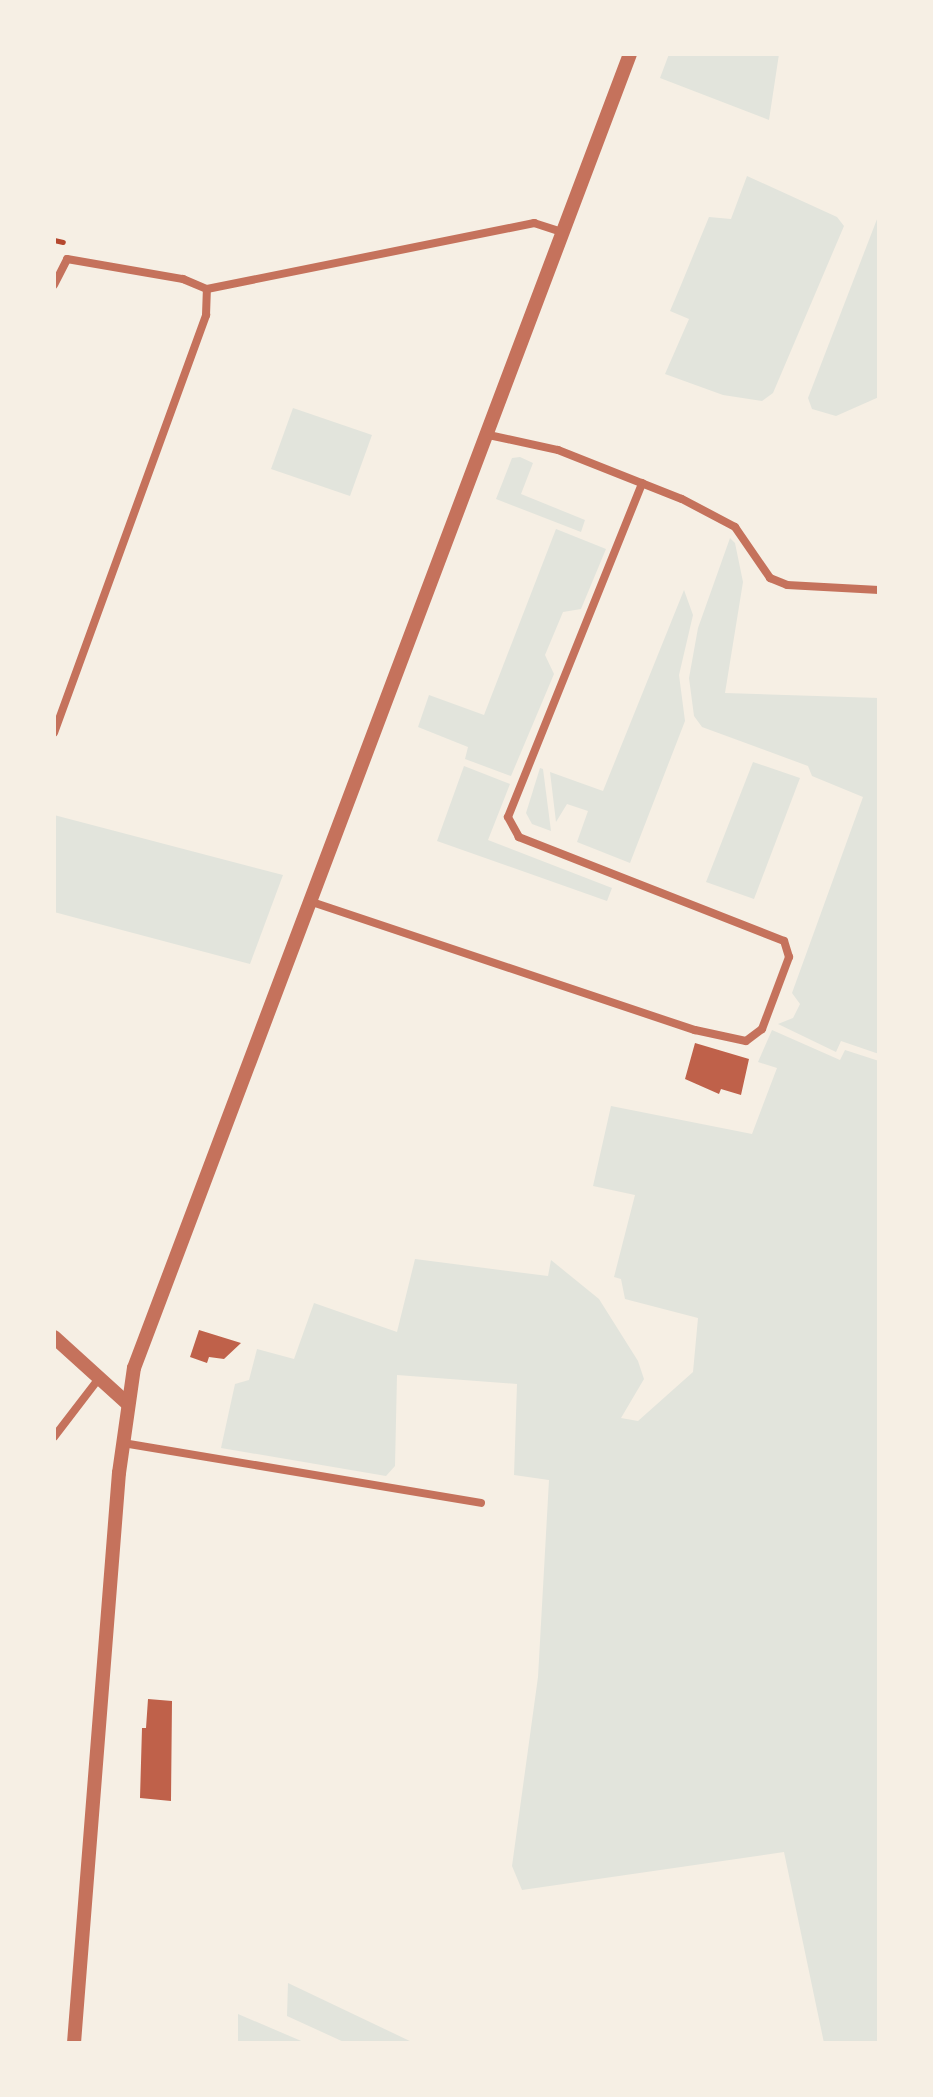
<!DOCTYPE html>
<html>
<head>
<meta charset="utf-8">
<style>
	body { margin:0 }
	#map { position:relative; width:933px; height:2097px; overflow:hidden; background:#f6efe4; font-family:Arial,sans-serif }
	div>[style] { position:absolute }
	.green>* { inset:0; background:#e2e4dc }
	.building>* { inset:0; background:#bf614a }
	.path>* { height:5px; margin:-2.5px; padding:0 2.5px; transform-origin:2.5px; border-radius:2.5px; background:#b5482f }
	.minor>* { height:8px; margin:-4px; padding:0 4px; transform-origin:4px; border-radius:4px; background:#c5725c }
	.tertiary>* { height:14px; margin:-7px; padding:0 7px; transform-origin:7px; border-radius:7px; background:#c5725c }
	span { translate:-50% -50%; white-space:nowrap; text-align:center; line-height:1.15; -webkit-text-stroke:6px #f6efe4; paint-order:stroke }
	.frame { position:absolute; inset:0; border:56px solid #f6efe4; pointer-events:none }
</style>
</head>
<body>
<div id="map">
	<div class="green">
		<div style="clip-path:polygon(669px 54px,779px 54px,769px 120px,660px 78px)"></div>
		<div style="clip-path:polygon(747px 176px,837px 217px,844px 226px,773px 393px,762px 401px,723px 395px,665px 374px,689px 319px,670px 311px,681px 285px,709px 217px,731px 219px)"></div>
		<div style="clip-path:polygon(879px 214px,879px 397px,836px 416px,812px 409px,808px 398px)"></div>
		<div style="clip-path:polygon(293px 408px,372px 435px,350px 496px,271px 469px)"></div>
		<div style="clip-path:polygon(520px 457px,533px 463px,521px 494px,585px 520px,581px 532px,496px 499px,512px 458px)"></div>
		<div style="clip-path:polygon(556px 529px,606px 549px,581px 609px,563px 612px,545px 655px,554px 674px,511px 776px,465px 759px,468px 747px,418px 727px,429px 695px,484px 715px)"></div>
		<div style="clip-path:polygon(730px 538px,735px 543px,743px 582px,725px 693px,879px 698px,879px 1054px,841px 1041px,836px 1052px,778px 1024px,793px 1018px,800px 1004px,792px 993px,863px 797px,812px 776px,808px 766px,702px 727px,694px 716px,689px 678px,698px 628px)"></div>
		<div style="clip-path:polygon(684px 590px,693px 615px,679px 675px,685px 721px,630px 863px,577px 842px,588px 811px,567px 804px,556px 822px,550px 772px,603px 791px)"></div>
		<div style="clip-path:polygon(753px 762px,800px 778px,754px 899px,706px 882px)"></div>
		<div style="clip-path:polygon(464px 766px,510px 784px,488px 840px,612px 888px,607px 901px,437px 841px)"></div>
		<div style="clip-path:polygon(540px 768px,543px 769px,551px 831px,532px 824px,526px 813px)"></div>
		<div style="clip-path:polygon(54px 815px,283px 875px,250px 964px,54px 912px)"></div>
		<div style="clip-path:polygon(772px 1030px,840px 1060px,845px 1050px,879px 1061px,879px 2043px,824px 2043px,784px 1852px,522px 1890px,512px 1866px,538px 1677px,549px 1480px,514px 1475px,517px 1384px,397px 1375px,395px 1466px,386px 1476px,221px 1448px,235px 1384px,249px 1380px,257px 1349px,294px 1359px,314px 1303px,397px 1332px,415px 1259px,548px 1276px,551px 1260px,599px 1299px,638px 1361px,644px 1379px,621px 1418px,638px 1421px,693px 1372px,698px 1318px,625px 1299px,621px 1279px,614px 1277px,635px 1195px,593px 1186px,611px 1106px,752px 1134px,777px 1068px,758px 1062px)"></div>
		<div style="clip-path:polygon(288px 1982px,288px 1983px,414px 2043px,346px 2043px,287px 2016px)"></div>
		<div style="clip-path:polygon(238px 2014px,306px 2043px,238px 2043px)"></div>
	</div>
	<div class="building">
		<div style="clip-path:polygon(695px 1043px,749px 1059px,741px 1095px,721px 1089px,719px 1094px,685px 1079px)"></div>
		<div style="clip-path:polygon(199px 1330px,241px 1343px,224px 1359px,209px 1357px,207px 1363px,190px 1357px)"></div>
		<div style="clip-path:polygon(148px 1699px,172px 1701px,171px 1801px,140px 1798px,142px 1728px,146px 1728px)"></div>
	</div>
	<div class="path">
		<div style="left:54px;top:240px;width:9px;rotate:13deg"></div>
	</div>
	<div class="minor">
		<div style="left:54px;top:285px;width:29px;rotate:-63deg"></div>
		<div style="left:67px;top:259px;width:118px;rotate:9.8deg"></div>
		<div style="left:183px;top:279px;width:26px;rotate:23deg"></div>
		<div style="left:207px;top:289px;width:334px;rotate:-11.4deg"></div>
		<div style="left:534px;top:223px;width:28px;rotate:18deg"></div>
		<div style="left:484px;top:434px;width:76px;rotate:12.2deg"></div>
		<div style="left:558px;top:450px;width:133px;rotate:21.6deg"></div>
		<div style="left:682px;top:499px;width:60px;rotate:27.8deg"></div>
		<div style="left:735px;top:527px;width:62px;rotate:55.5deg"></div>
		<div style="left:770px;top:578px;width:18px;rotate:22deg"></div>
		<div style="left:787px;top:585px;width:92px;rotate:3.1deg"></div>
		<div style="left:54px;top:733px;width:445px;rotate:-70deg"></div>
		<div style="left:206px;top:315px;width:26px;rotate:-88deg"></div>
		<div style="left:309px;top:901px;width:407px;rotate:18.5deg"></div>
		<div style="left:695px;top:1030px;width:52px;rotate:12.2deg"></div>
		<div style="left:746px;top:1041px;width:20px;rotate:-37deg"></div>
		<div style="left:762px;top:1029px;width:77px;rotate:-69.4deg"></div>
		<div style="left:789px;top:957px;width:17px;rotate:-107deg"></div>
		<div style="left:784px;top:941px;width:285px;rotate:-158.6deg"></div>
		<div style="left:519px;top:837px;width:23px;rotate:-119deg"></div>
		<div style="left:508px;top:817px;width:360px;rotate:-68.1deg"></div>
		<div style="left:54px;top:1437px;width:71px;rotate:-52.5deg"></div>
		<div style="left:123px;top:1443px;width:363px;rotate:9.5deg"></div>
	</div>
	<div class="tertiary">
		<div style="left:54px;top:1337px;width:100px;rotate:42.2deg"></div>
		<div style="left:74px;top:2043px;width:572px;rotate:-85.49deg"></div>
		<div style="left:119px;top:1473px;width:106px;rotate:-81.9deg"></div>
		<div style="left:134px;top:1368px;width:1404px;rotate:-69.32deg"></div>
	</div>
	<div class="frame"></div>
</div>
</body>
</html>
